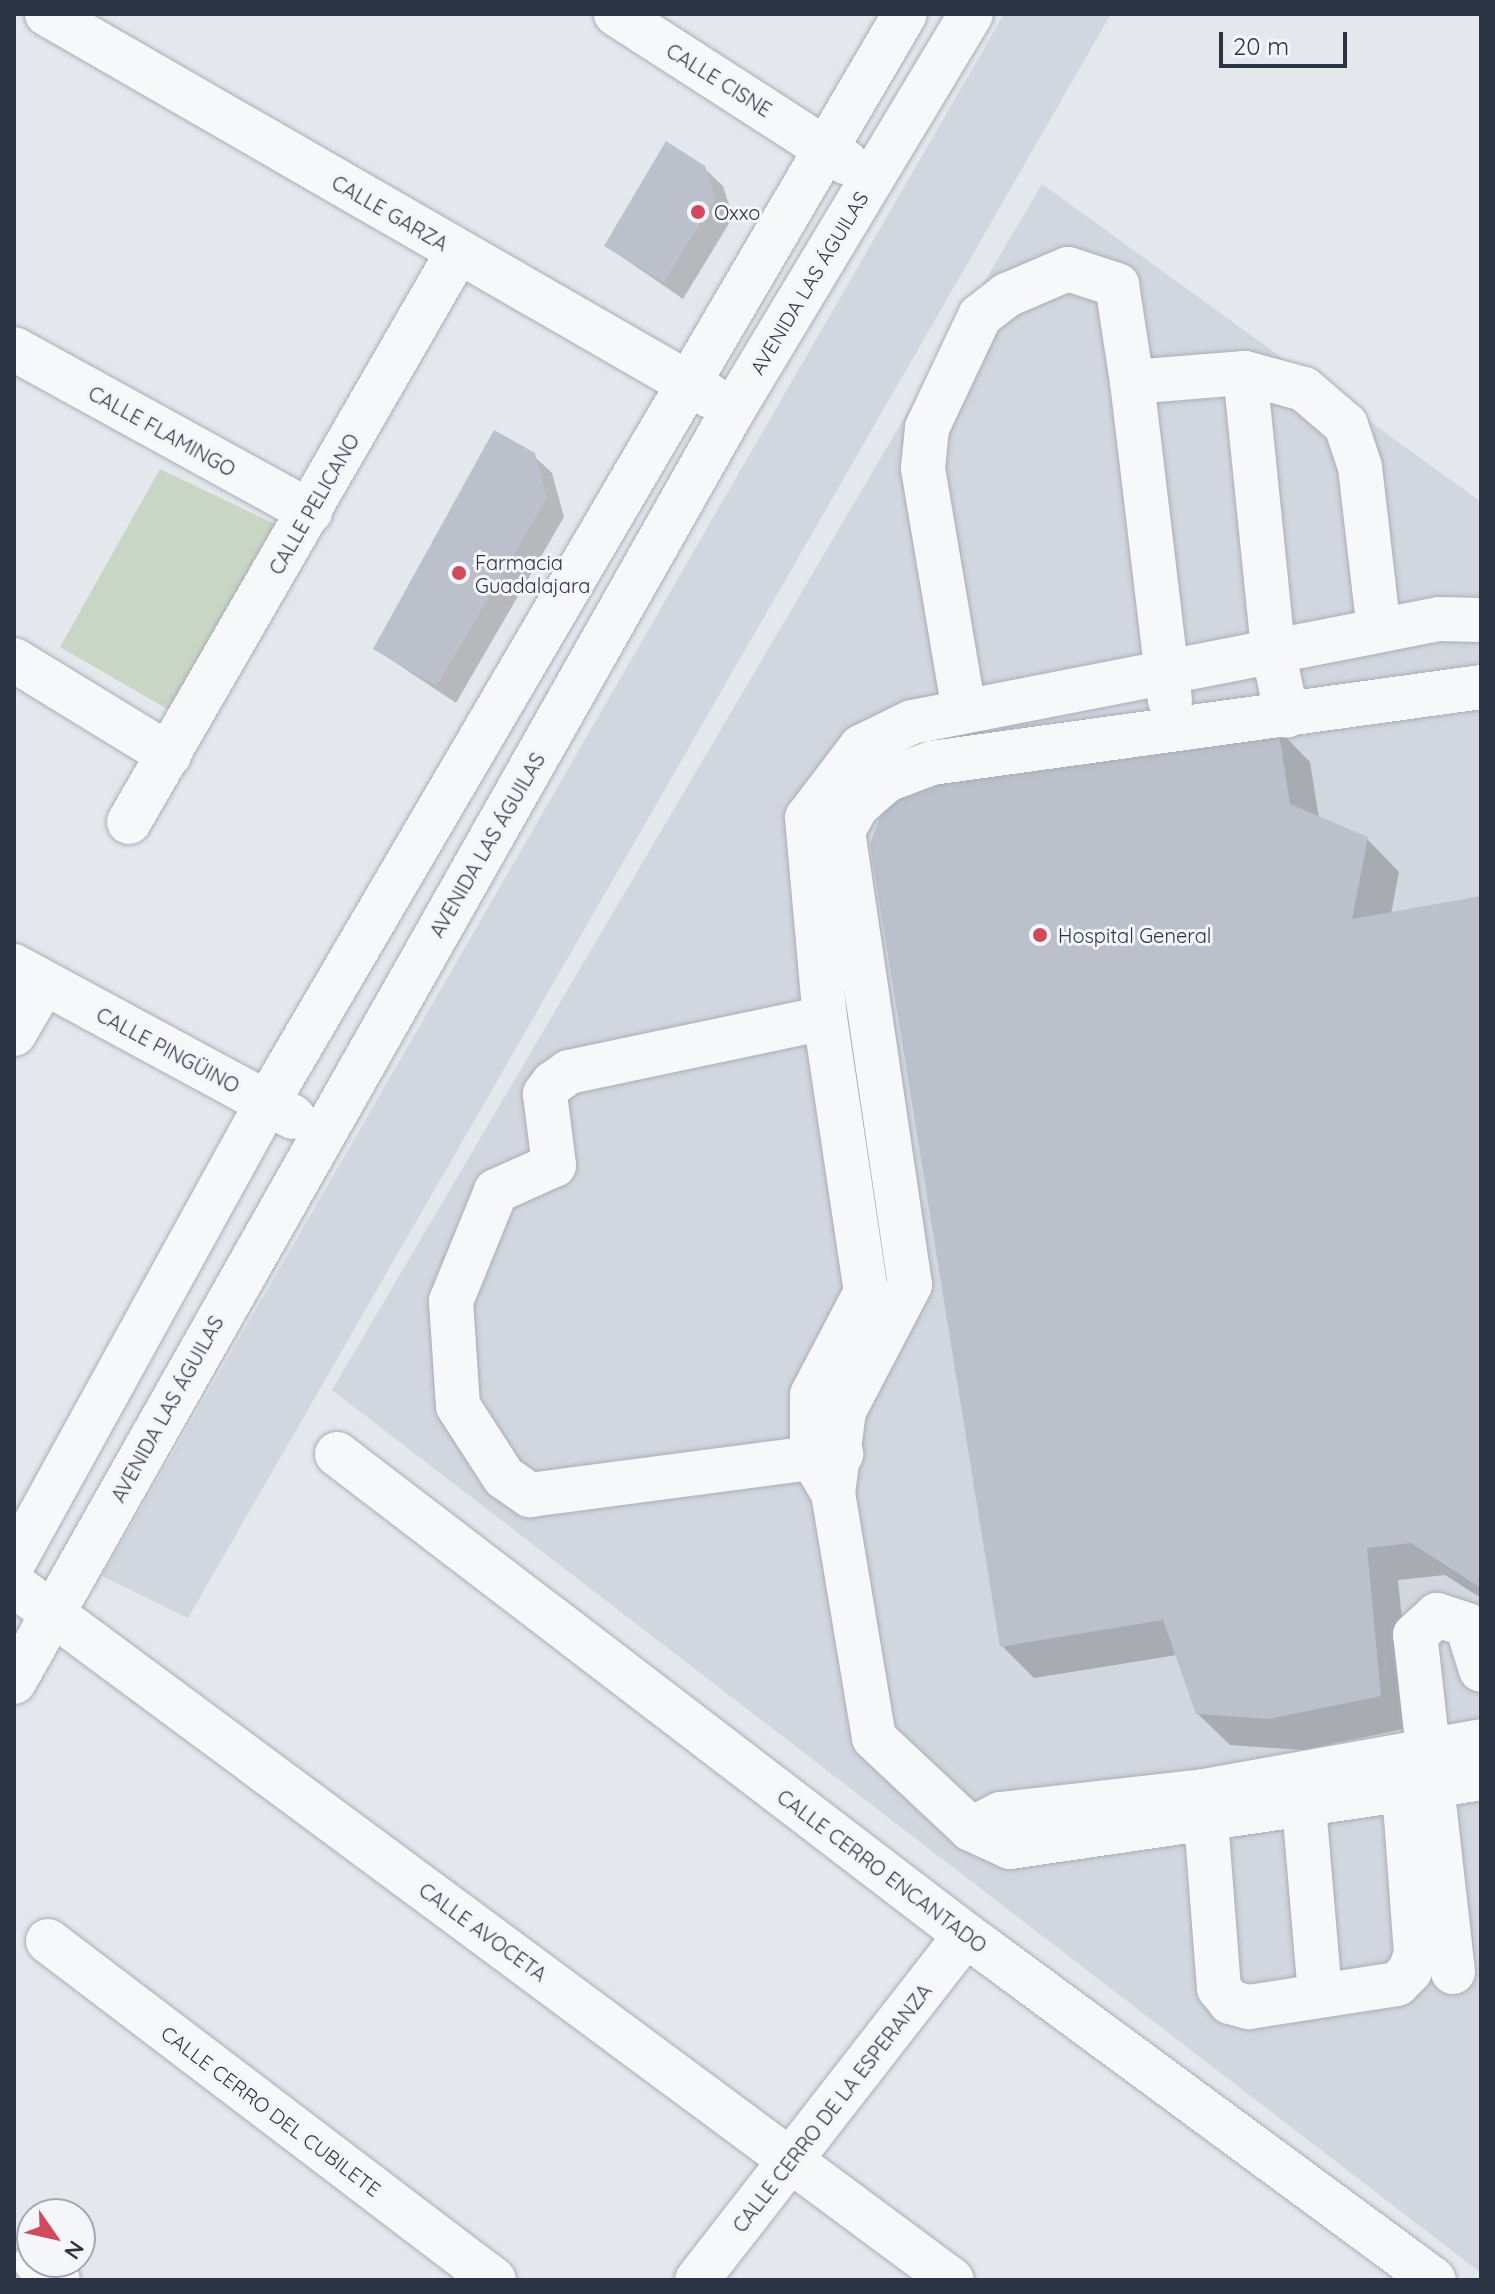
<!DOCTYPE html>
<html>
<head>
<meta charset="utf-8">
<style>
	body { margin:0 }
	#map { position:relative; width:1495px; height:2294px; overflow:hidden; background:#e4e7ec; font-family:Quicksand,sans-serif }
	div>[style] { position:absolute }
	.built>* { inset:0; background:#d2d6de }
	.green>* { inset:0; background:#c9d6c5 }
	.shadow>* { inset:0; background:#0003 }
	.building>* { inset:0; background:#bbc0ca }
	.roads { filter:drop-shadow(0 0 2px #a9aeb7) drop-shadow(0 0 2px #a9aeb7) }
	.minor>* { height:44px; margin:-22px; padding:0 22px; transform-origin:22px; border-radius:22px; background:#f7f8fa }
	.dots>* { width:22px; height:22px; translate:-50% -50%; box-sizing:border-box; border:4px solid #f4f6f9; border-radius:50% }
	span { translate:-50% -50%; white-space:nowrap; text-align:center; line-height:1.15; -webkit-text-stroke:6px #f4f6f9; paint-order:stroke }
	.street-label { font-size:20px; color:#2b3445 }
	.poi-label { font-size:20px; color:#2b3445 }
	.left { translate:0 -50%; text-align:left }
	.frame { position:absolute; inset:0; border:16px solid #2b3445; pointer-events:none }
	.north { position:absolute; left:16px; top:2198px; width:80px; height:80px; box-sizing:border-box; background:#f4f6f9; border:2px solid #a4a8b1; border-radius:50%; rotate:124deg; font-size:22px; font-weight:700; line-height:32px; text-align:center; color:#2b3445 }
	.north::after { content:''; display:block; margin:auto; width:28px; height:36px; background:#d1495b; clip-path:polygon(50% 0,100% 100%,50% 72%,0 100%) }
	.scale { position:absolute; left:1219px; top:32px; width:128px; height:36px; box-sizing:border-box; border:4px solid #2b3445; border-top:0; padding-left:10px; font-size:24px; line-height:28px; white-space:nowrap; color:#2b3445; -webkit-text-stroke:6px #f4f6f9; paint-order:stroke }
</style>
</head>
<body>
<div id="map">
	<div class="built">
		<div style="clip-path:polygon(1004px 14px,1111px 14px,188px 1618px,102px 1576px)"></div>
		<div style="clip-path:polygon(1042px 184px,1481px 502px,1481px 2273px,332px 1390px)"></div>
	</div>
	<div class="green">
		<div style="clip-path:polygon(160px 469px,275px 524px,169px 710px,60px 647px)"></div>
	</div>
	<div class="shadow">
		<div style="clip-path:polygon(704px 168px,723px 186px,733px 217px,683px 299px,606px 246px)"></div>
		<div style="clip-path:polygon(533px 455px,552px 473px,564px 517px,456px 703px,375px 649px)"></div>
		<div style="clip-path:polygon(1278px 729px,1310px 762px,1319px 818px,1367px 839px,1399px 872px,1391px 914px,1481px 898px,1481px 1598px,1445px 1575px,1398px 1580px,1413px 1727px,1303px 1750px,1230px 1745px,1197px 1713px,1177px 1655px,1034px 1678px,1002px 1646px)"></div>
	</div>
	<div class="building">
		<div style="clip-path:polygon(666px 141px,705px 166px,716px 198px,664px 282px,604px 246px)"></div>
		<div style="clip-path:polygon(494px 430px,535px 453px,547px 498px,437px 686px,373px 649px)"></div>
		<div style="clip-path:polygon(1278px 727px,1290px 804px,1368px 837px,1352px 919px,1481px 896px,1481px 1588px,1411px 1543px,1367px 1548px,1381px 1696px,1269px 1719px,1196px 1714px,1163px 1620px,1000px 1647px,870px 844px,883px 809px,916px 786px)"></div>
	</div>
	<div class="roads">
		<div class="minor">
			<div style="left:47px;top:14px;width:765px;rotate:29.95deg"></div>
			<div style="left:616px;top:14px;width:274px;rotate:32.8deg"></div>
			<div style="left:14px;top:349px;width:338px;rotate:28.8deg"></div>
			<div style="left:1245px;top:373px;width:279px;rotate:84.2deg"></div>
			<div style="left:1273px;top:651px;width:66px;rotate:77.8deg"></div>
			<div style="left:1132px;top:382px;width:321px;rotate:83.2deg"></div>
			<div style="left:1481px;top:620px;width:42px;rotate:-178.6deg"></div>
			<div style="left:1439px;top:619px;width:537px;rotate:168.94deg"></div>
			<div style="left:912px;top:722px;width:57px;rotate:153.9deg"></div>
			<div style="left:861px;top:747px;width:89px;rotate:127.3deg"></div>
			<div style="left:807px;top:818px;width:201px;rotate:84.9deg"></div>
			<div style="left:825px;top:1018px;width:277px;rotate:81.5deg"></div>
			<div style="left:866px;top:1292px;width:116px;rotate:117.7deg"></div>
			<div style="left:812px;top:1395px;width:63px;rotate:90deg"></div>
			<div style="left:812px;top:1458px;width:41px;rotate:59deg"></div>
			<div style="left:833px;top:1493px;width:248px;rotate:80.5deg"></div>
			<div style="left:874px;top:1738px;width:133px;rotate:43.2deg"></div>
			<div style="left:971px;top:1829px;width:43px;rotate:24.8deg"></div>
			<div style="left:1010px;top:1847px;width:476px;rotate:-8.3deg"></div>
			<div style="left:14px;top:660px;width:182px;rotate:31.5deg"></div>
			<div style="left:964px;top:711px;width:246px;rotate:-99.6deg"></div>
			<div style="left:923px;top:468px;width:40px;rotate:-84.3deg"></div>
			<div style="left:927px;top:428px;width:124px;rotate:-64.7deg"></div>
			<div style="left:980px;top:316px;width:34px;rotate:-38deg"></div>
			<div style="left:1007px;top:295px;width:66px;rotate:-23.1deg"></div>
			<div style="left:1068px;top:269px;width:52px;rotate:18.1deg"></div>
			<div style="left:1117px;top:285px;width:98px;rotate:81.2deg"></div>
			<div style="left:1132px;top:382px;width:113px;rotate:-4.6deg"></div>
			<div style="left:1245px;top:373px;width:61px;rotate:15.2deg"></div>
			<div style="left:1304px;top:389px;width:55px;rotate:40.6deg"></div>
			<div style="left:1346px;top:425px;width:44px;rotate:71.6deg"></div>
			<div style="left:1360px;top:467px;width:164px;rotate:83.4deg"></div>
			<div style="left:129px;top:822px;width:658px;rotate:-60.01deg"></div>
			<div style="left:14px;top:966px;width:317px;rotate:28.4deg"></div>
			<div style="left:825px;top:1018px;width:262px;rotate:168.1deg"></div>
			<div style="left:569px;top:1072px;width:19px;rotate:145deg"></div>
			<div style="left:553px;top:1083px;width:14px;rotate:126deg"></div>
			<div style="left:545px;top:1094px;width:72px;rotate:82.8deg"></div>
			<div style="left:554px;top:1165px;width:64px;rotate:155.9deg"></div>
			<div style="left:496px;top:1191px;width:119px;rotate:112.2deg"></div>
			<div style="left:451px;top:1301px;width:105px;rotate:86.2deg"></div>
			<div style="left:458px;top:1406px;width:85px;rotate:57.1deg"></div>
			<div style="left:504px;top:1477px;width:32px;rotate:35deg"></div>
			<div style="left:530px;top:1495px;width:314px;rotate:-7.5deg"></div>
			<div style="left:14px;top:1034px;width:59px;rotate:-59.5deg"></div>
			<div style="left:337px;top:1454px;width:792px;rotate:37.41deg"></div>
			<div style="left:966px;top:1935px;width:581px;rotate:36.4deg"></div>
			<div style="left:833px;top:1493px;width:83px;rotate:-82.4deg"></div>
			<div style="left:844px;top:1411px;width:142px;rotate:-62.4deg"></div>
			<div style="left:910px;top:1285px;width:459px;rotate:-98.4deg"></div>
			<div style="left:843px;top:831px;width:29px;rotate:-61deg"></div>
			<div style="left:857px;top:806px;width:40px;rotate:-41deg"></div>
			<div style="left:887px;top:780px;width:48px;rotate:-20.7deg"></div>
			<div style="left:932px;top:763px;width:554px;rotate:-7.88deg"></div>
			<div style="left:14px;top:1562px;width:524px;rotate:-61.14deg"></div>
			<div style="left:267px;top:1103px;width:1262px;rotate:-59.64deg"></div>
			<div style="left:14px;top:1585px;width:1167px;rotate:36.54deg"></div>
			<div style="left:14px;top:1682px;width:1461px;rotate:-60.52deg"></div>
			<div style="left:733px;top:410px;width:462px;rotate:-59deg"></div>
			<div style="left:1204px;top:1794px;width:195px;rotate:85.6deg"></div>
			<div style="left:1219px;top:1988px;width:18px;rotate:52deg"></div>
			<div style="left:1230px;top:2002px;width:20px;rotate:15deg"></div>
			<div style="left:1249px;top:2007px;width:150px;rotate:-8.8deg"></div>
			<div style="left:1397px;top:1984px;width:18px;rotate:-45deg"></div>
			<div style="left:1410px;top:1971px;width:18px;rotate:-71deg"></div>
			<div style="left:1416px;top:1954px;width:162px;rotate:-94.2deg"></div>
			<div style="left:1304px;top:1807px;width:189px;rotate:85.1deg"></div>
			<div style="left:971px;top:1829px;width:33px;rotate:-27deg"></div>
			<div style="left:1000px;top:1814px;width:205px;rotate:-6.4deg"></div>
			<div style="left:1204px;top:1791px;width:281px;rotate:-10.2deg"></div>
			<div style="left:48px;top:1941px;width:560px;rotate:37.24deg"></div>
			<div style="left:1453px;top:1972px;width:339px;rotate:-96.4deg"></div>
			<div style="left:1415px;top:1635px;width:30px;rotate:-42deg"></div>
			<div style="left:1437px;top:1615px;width:32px;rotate:18deg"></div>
			<div style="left:1467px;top:1625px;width:47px;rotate:72.7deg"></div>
			<div style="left:36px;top:2262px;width:28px;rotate:39deg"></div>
			<div style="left:697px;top:2280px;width:437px;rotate:-52.1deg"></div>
		</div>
	</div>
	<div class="dots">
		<div style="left:698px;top:212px;background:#d1495b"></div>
		<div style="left:459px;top:573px;background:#d1495b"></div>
		<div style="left:1040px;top:935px;background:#d1495b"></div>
	</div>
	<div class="street-label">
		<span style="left:719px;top:80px;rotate:32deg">CALLE CISNE</span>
		<span style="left:390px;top:213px;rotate:30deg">CALLE GARZA</span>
		<span style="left:809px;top:283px;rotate:-59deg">AVENIDA LAS ÁGUILAS</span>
		<span style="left:162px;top:431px;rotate:29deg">CALLE FLAMINGO</span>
		<span style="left:314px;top:504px;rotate:-60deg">CALLE PELICANO</span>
		<span style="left:487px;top:845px;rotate:-60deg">AVENIDA LAS ÁGUILAS</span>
		<span style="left:168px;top:1050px;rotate:28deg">CALLE PINGÜINO</span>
		<span style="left:167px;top:1409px;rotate:-61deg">AVENIDA LAS ÁGUILAS</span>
		<span style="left:882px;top:1871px;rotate:37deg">CALLE CERRO ENCANTADO</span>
		<span style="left:483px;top:1932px;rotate:36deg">CALLE AVOCETA</span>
		<span style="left:832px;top:2108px;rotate:-52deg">CALLE CERRO DE LA ESPERANZA</span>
		<span style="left:271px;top:2111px;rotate:37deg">CALLE CERRO DEL CUBILETE</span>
	</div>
	<div class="poi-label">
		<span class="left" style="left:714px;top:212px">Oxxo</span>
		<span class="left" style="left:475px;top:574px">Farmacia<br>Guadalajara</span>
		<span class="left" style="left:1058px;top:935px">Hospital General</span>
	</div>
	<div class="frame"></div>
	<div class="north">N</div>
	<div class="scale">20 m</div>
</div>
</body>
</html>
